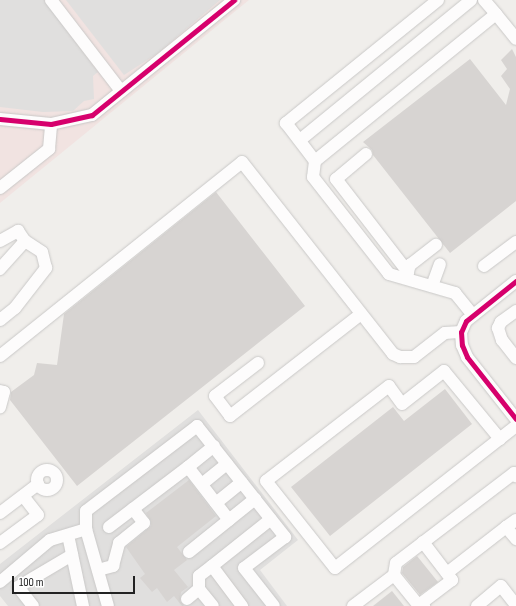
<!DOCTYPE html>
<html>
<head>
<meta charset="utf-8">
<style>
	body { margin:0 }
	#map { position:relative; width:516px; height:606px; overflow:hidden; background:#f0eeeb; font-family:"Sofia Sans Condensed",sans-serif }
	div>[style] { position:absolute }
	.commercial>* { inset:0; background:#f1e3e1 }
	.parking>* { inset:0; background:#e0dfde }
	.building>* { inset:0; background:#d7d4d2 }
	.roads { filter:drop-shadow(0 0 1px #c9c8c7) drop-shadow(0 0 1px #c9c8c7) }
	.minor>* { height:12px; margin:-6px; padding:0 6px; transform-origin:6px; border-radius:6px; background:#fdfcfc }
	.minor>.ring { margin:-6px; padding:0; box-sizing:content-box; background:none; border:12px solid #fdfcfc; border-radius:50% }
	.cycleway>* { height:5px; margin:-2.5px; padding:0 2.5px; transform-origin:2.5px; border-radius:2.5px; background:#d6006c }
	span { translate:-50% -50%; white-space:nowrap; text-align:center; line-height:1.15; -webkit-text-stroke:3.5px #fff; paint-order:stroke }
	.scale { position:absolute; left:12px; top:576px; width:123px; height:18px; box-sizing:border-box; border:2px solid #222; border-top:0; padding-left:5px; font-size:12px; line-height:14px; white-space:nowrap; color:#222; -webkit-text-stroke:3px #fff; paint-order:stroke }
</style>
</head>
<body>
<div id="map">
	<div class="commercial">
		<div style="clip-path:polygon(0 0,249px 0,0 203px)"></div>
	</div>
	<div class="parking">
		<div style="clip-path:polygon(0 0,44px 0,98px 72px,93px 76px,94px 99px,84px 101px,73px 111px,43px 112px,0 107px)"></div>
		<div style="clip-path:polygon(66px 0,220px 0,158px 53px,124px 75px)"></div>
		<div style="clip-path:polygon(198px 410px,298px 540px,260px 570px,287px 606px,8px 606px,0 596px,0 564px)"></div>
	</div>
	<div class="building">
		<div style="clip-path:polygon(512px 49px,516px 57px,516px 201px,450px 253px,373px 155px,372px 150px,363px 142px,470px 59px,506px 105px,510px 89px,501px 76px,507px 69px,501px 60px)"></div>
		<div style="clip-path:polygon(216px 192px,305px 306px,77px 486px,10px 400px,11px 392px,34px 375px,37px 363px,57px 365px,64px 314px)"></div>
		<div style="clip-path:polygon(445px 389px,472px 424px,330px 536px,291px 487px,393px 407px,404px 421px)"></div>
		<div style="clip-path:polygon(189px 480px,216px 516px,177px 547px,187px 560px,174px 570px,188px 587px,181px 592px,180px 601px,184px 606px,182px 606px,174px 596px,167px 602px,157px 588px,152px 592px,140px 578px,145px 574px,126px 547px,151px 526px,151px 522px,146px 513px)"></div>
		<div style="clip-path:polygon(417px 556px,438px 582px,420px 595px,402px 573px,403px 567px)"></div>
		<div style="clip-path:polygon(392px 591px,404px 606px,373px 606px)"></div>
	</div>
	<div class="roads">
		<div class="minor">
			<div style="left:51px;top:0;width:115px;rotate:52.4deg"></div>
			<div style="left:438px;top:0;width:196px;rotate:141deg"></div>
			<div style="left:286px;top:123px;width:48px;rotate:52.7deg"></div>
			<div style="left:315px;top:161px;width:16px;rotate:97deg"></div>
			<div style="left:313px;top:177px;width:123px;rotate:51.9deg"></div>
			<div style="left:389px;top:274px;width:69px;rotate:16.1deg"></div>
			<div style="left:455px;top:293px;width:28px;rotate:51deg"></div>
			<div style="left:484px;top:0;width:18px;rotate:49deg"></div>
			<div style="left:0;top:119px;width:51px;rotate:5.6deg"></div>
			<div style="left:51px;top:124px;width:42px;rotate:-12.4deg"></div>
			<div style="left:92px;top:115px;width:183px;rotate:-39deg"></div>
			<div style="left:300px;top:140px;width:221px;rotate:-39.3deg"></div>
			<div style="left:366px;top:154px;width:39px;rotate:140deg"></div>
			<div style="left:336px;top:179px;width:118px;rotate:52.3deg"></div>
			<div style="left:315px;top:161px;width:233px;rotate:-39.1deg"></div>
			<div style="left:496px;top:14px;width:32px;rotate:51deg"></div>
			<div style="left:0;top:188px;width:63px;rotate:-38.5deg"></div>
			<div style="left:49px;top:149px;width:25px;rotate:-85deg"></div>
			<div style="left:0;top:241px;width:21px;rotate:-29deg"></div>
			<div style="left:18px;top:231px;width:12px;rotate:55deg"></div>
			<div style="left:25px;top:241px;width:38px;rotate:132deg"></div>
			<div style="left:484px;top:266px;width:40px;rotate:-37deg"></div>
			<div style="left:406px;top:278px;width:14px;rotate:-73deg"></div>
			<div style="left:410px;top:265px;width:33px;rotate:-38deg"></div>
			<div style="left:516px;top:281px;width:64px;rotate:141.3deg"></div>
			<div style="left:466px;top:321px;width:12px;rotate:114deg"></div>
			<div style="left:461px;top:332px;width:13px;rotate:86deg"></div>
			<div style="left:462px;top:345px;width:13px;rotate:67deg"></div>
			<div style="left:467px;top:357px;width:79px;rotate:51.7deg"></div>
			<div style="left:432px;top:286px;width:23px;rotate:-70deg"></div>
			<div style="left:516px;top:311px;width:19px;rotate:144deg"></div>
			<div style="left:501px;top:322px;width:7px;rotate:117deg"></div>
			<div style="left:498px;top:328px;width:13px;rotate:72deg"></div>
			<div style="left:502px;top:340px;width:23px;rotate:52deg"></div>
			<div style="left:0;top:320px;width:19px;rotate:-39deg"></div>
			<div style="left:15px;top:308px;width:51px;rotate:-52.2deg"></div>
			<div style="left:46px;top:268px;width:16px;rotate:-104deg"></div>
			<div style="left:42px;top:252px;width:20px;rotate:-147deg"></div>
			<div style="left:0;top:356px;width:310px;rotate:-38.7deg"></div>
			<div style="left:242px;top:162px;width:244px;rotate:51.8deg"></div>
			<div style="left:393px;top:354px;width:8px;rotate:23deg"></div>
			<div style="left:400px;top:357px;width:14px"></div>
			<div style="left:414px;top:357px;width:39px;rotate:-38deg"></div>
			<div style="left:445px;top:333px;width:16px;rotate:-4deg"></div>
			<div style="left:258px;top:363px;width:54px;rotate:142.5deg"></div>
			<div style="left:215px;top:396px;width:25px;rotate:53deg"></div>
			<div style="left:230px;top:416px;width:166px;rotate:-37.9deg"></div>
			<div style="left:0;top:391px;width:4px;rotate:14deg"></div>
			<div style="left:4px;top:392px;width:16px;rotate:105deg"></div>
			<div style="left:500px;top:439px;width:88px;rotate:-129.5deg"></div>
			<div style="left:444px;top:371px;width:53px;rotate:141.8deg"></div>
			<div style="left:402px;top:404px;width:22px;rotate:-126deg"></div>
			<div style="left:389px;top:386px;width:155px;rotate:142.3deg"></div>
			<div style="left:266px;top:481px;width:111px;rotate:51.6deg"></div>
			<div style="left:335px;top:568px;width:230px;rotate:-38.1deg"></div>
			<div style="left:214px;top:446px;width:33px;rotate:141deg"></div>
			<div style="left:188px;top:467px;width:67px;rotate:52.3deg"></div>
			<div class="ring" style="left:37px;top:470px;width:8px;height:8px"></div>
			<div style="left:202px;top:484px;width:32px;rotate:-39deg"></div>
			<div style="left:216px;top:503px;width:33px;rotate:-39deg"></div>
			<div style="left:0;top:513px;width:48px;rotate:-37.3deg"></div>
			<div style="left:516px;top:520px;width:12px;rotate:145deg"></div>
			<div style="left:506px;top:527px;width:16px;rotate:50deg"></div>
			<div style="left:109px;top:527px;width:99px;rotate:-37.2deg"></div>
			<div style="left:86px;top:529px;width:80px;rotate:74.1deg"></div>
			<div style="left:68px;top:535px;width:73px;rotate:78.1deg"></div>
			<div style="left:423px;top:542px;width:48px;rotate:52.7deg"></div>
			<div style="left:452px;top:580px;width:38px;rotate:143deg"></div>
			<div style="left:422px;top:603px;width:4px;rotate:56deg"></div>
			<div style="left:0;top:543px;width:47px;rotate:-36.4deg"></div>
			<div style="left:38px;top:515px;width:24px;rotate:-128deg"></div>
			<div style="left:189px;top:552px;width:85px;rotate:-38.8deg"></div>
			<div style="left:212px;top:566px;width:75px;rotate:-38.5deg"></div>
			<div style="left:98px;top:570px;width:16px;rotate:-15deg"></div>
			<div style="left:113px;top:566px;width:24px;rotate:-75deg"></div>
			<div style="left:119px;top:543px;width:32px;rotate:-39deg"></div>
			<div style="left:144px;top:523px;width:18px;rotate:-128deg"></div>
			<div style="left:447px;top:573px;width:75px;rotate:-37.9deg"></div>
			<div style="left:394px;top:575px;width:40px;rotate:51deg"></div>
			<div style="left:419px;top:606px;width:4px;rotate:-45deg"></div>
			<div style="left:0;top:582px;width:65px;rotate:-40deg"></div>
			<div style="left:50px;top:540px;width:38px;rotate:-17deg"></div>
			<div style="left:86px;top:529px;width:18px;rotate:-90deg"></div>
			<div style="left:86px;top:511px;width:140px;rotate:-37.4deg"></div>
			<div style="left:197px;top:426px;width:142px;rotate:51.6deg"></div>
			<div style="left:285px;top:537px;width:51px;rotate:142.9deg"></div>
			<div style="left:244px;top:568px;width:48px;rotate:51.7deg"></div>
			<div style="left:199px;top:589px;width:13px;rotate:-90deg"></div>
			<div style="left:199px;top:576px;width:16px;rotate:-38deg"></div>
			<div style="left:212px;top:566px;width:50px;rotate:53.1deg"></div>
			<div style="left:187px;top:599px;width:16px;rotate:-40deg"></div>
			<div style="left:199px;top:589px;width:22px;rotate:51deg"></div>
			<div style="left:33px;top:606px;width:24px;rotate:-128deg"></div>
			<div style="left:18px;top:587px;width:63px;rotate:-30.7deg"></div>
			<div style="left:353px;top:606px;width:51px;rotate:-37.1deg"></div>
			<div style="left:394px;top:575px;width:12px;rotate:-81deg"></div>
			<div style="left:396px;top:563px;width:148px;rotate:-37.3deg"></div>
			<div style="left:514px;top:473px;width:4px;rotate:56deg"></div>
			<div style="left:477px;top:606px;width:31px;rotate:-40deg"></div>
			<div style="left:501px;top:586px;width:24px;rotate:52deg"></div>
		</div>
	</div>
	<div class="cycleway">
		<div style="left:0;top:119px;width:51px;rotate:5.6deg"></div>
		<div style="left:51px;top:124px;width:42px;rotate:-12.4deg"></div>
		<div style="left:92px;top:115px;width:183px;rotate:-39deg"></div>
		<div style="left:516px;top:281px;width:64px;rotate:141.3deg"></div>
		<div style="left:466px;top:321px;width:12px;rotate:114deg"></div>
		<div style="left:461px;top:332px;width:13px;rotate:86deg"></div>
		<div style="left:462px;top:345px;width:13px;rotate:67deg"></div>
		<div style="left:467px;top:357px;width:79px;rotate:51.7deg"></div>
	</div>
	<div class="scale">100 m</div>
</div>
</body>
</html>
